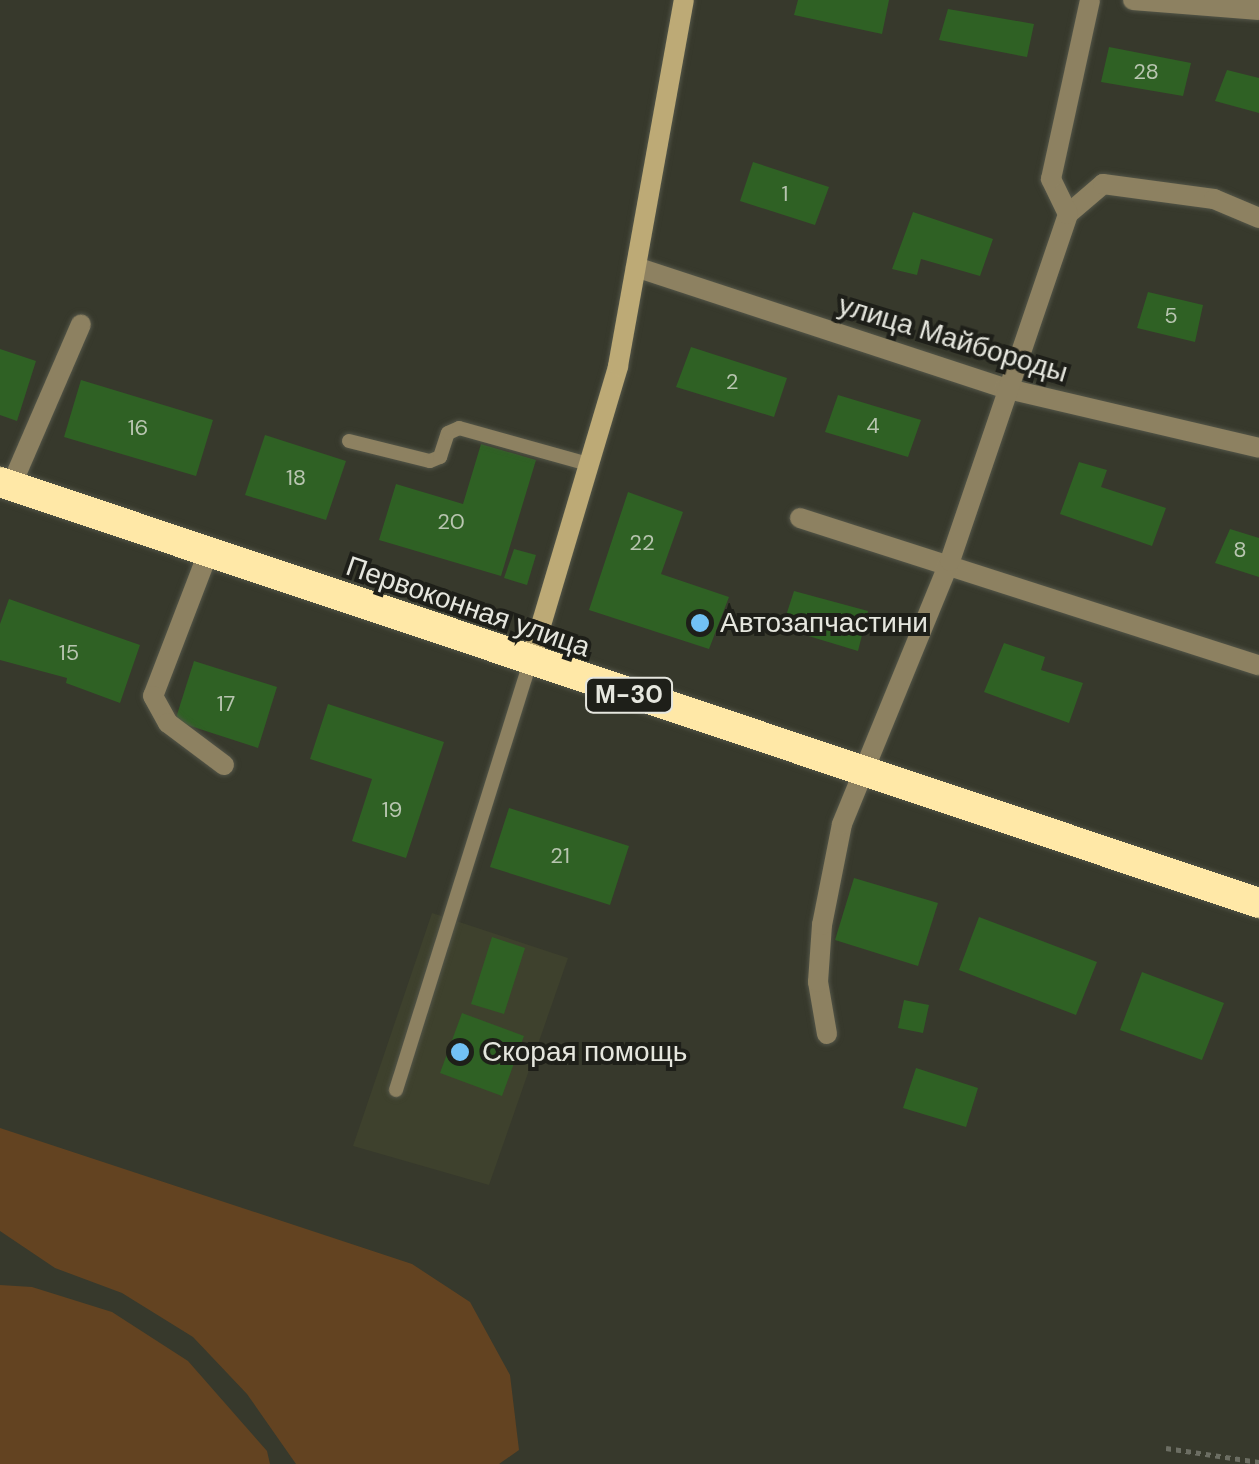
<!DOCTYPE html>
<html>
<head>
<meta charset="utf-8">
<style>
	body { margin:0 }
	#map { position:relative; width:1259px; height:1464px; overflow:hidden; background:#37392c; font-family:"DM Sans",sans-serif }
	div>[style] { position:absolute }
	.built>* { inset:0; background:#3e412d }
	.green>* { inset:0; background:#634321 }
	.building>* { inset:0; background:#2f6124 }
	.path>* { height:5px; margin-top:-2.5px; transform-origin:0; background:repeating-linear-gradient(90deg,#6c6e63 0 5px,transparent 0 10px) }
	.roads { filter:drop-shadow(0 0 2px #535548) drop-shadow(0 0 2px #535548) }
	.lane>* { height:14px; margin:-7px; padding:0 7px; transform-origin:7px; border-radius:7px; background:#8d8161 }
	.street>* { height:20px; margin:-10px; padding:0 10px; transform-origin:10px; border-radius:10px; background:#8d8161 }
	.secondary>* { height:20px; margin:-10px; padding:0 10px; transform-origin:10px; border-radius:10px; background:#bdaa76 }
	.highway>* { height:30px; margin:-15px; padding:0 15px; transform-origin:15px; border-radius:15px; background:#ffe8a7 }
	.dots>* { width:28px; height:28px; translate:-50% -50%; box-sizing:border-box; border:5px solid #1e1f19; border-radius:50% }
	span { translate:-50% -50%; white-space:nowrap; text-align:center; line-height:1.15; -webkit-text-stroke:8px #1e1f19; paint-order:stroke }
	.number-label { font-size:22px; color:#b8c5b0 }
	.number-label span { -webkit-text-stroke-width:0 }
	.shield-label span { padding:2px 8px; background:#1e1f19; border:2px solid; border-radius:8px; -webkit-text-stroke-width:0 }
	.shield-label { font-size:25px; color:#e5e6de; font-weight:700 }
	.street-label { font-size:28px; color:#e5e6de }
	.poi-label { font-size:28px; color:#e5e6de }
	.left { translate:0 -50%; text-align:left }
</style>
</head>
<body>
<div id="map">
	<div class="built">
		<div style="clip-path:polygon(432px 913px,568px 958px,489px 1185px,353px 1146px)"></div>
	</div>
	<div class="green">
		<div style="clip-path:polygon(0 1128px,412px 1264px,470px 1302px,510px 1375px,519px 1450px,499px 1464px,296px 1464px,247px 1394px,193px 1337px,122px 1293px,55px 1268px,0 1231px)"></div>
		<div style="clip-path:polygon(0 1285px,32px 1287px,112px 1312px,188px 1361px,267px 1451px,270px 1464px,0 1464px)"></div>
	</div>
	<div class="building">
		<div style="clip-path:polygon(798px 0,889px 0,882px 34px,794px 15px)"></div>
		<div style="clip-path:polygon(948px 9px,1034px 24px,1027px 57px,939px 40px)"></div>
		<div style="clip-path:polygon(1109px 47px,1191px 63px,1183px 96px,1101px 82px)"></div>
		<div style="clip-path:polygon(1227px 70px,1259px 78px,1259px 113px,1215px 101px)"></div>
		<div style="clip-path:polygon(753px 162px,829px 187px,815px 225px,740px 201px)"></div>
		<div style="clip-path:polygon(913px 212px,993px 239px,980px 276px,921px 259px,917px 275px,892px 269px)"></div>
		<div style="clip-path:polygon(1148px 292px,1203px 305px,1195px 342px,1137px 328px)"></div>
		<div style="clip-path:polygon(691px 347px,787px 378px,774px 417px,676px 387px)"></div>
		<div style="clip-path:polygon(0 349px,36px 361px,17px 421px,0 415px)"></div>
		<div style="clip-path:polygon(81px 380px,213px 420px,196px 476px,64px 437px)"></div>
		<div style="clip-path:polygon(838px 395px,921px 420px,908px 457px,825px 432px)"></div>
		<div style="clip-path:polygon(265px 435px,346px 461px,326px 520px,245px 495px)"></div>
		<div style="clip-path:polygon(481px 444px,536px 460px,501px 576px,379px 540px,396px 484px,463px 504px)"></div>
		<div style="clip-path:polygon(1079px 462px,1107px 470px,1101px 487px,1166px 508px,1152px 546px,1060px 514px)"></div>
		<div style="clip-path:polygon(628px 492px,683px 512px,661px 574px,729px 597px,709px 649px,589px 610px)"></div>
		<div style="clip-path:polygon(1230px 529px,1259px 538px,1259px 577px,1215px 563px)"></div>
		<div style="clip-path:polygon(514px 549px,536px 555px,527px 585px,504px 578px)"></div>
		<div style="clip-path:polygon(794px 591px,868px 611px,858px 651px,782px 628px)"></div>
		<div style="clip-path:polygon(9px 599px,140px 645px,120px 703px,66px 683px,67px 678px,0 660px,0 624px)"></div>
		<div style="clip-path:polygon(1004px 643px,1045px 657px,1041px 670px,1083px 683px,1069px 723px,984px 692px)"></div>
		<div style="clip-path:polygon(194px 661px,277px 687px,258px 748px,175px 721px)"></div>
		<div style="clip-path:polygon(328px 704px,444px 742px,406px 858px,352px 841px,372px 779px,310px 759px)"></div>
		<div style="clip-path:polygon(509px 808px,629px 846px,610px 905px,490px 867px)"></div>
		<div style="clip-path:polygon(854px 878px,938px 903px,918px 966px,835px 940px)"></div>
		<div style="clip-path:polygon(979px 917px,1097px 962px,1076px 1015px,959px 970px)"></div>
		<div style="clip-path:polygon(492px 937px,525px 948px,504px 1014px,471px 1004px)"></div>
		<div style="clip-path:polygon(1142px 972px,1224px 1003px,1202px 1060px,1120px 1030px)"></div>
		<div style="clip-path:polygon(904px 1000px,929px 1005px,923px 1033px,898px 1028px)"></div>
		<div style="clip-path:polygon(462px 1013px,524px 1036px,502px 1096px,440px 1073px)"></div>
		<div style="clip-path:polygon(916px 1068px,978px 1088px,966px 1127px,903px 1108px)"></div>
	</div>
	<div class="path">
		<div style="left:1166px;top:1448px;width:94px;rotate:8.6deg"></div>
	</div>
	<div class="roads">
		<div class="lane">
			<div style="left:349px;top:441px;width:83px;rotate:13.9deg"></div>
			<div style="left:430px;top:461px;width:11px;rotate:-22deg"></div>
			<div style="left:440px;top:457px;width:25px;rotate:-72deg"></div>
			<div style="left:448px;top:433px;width:12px;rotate:-24deg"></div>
			<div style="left:459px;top:428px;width:134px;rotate:15.6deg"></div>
			<div style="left:396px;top:1090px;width:448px;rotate:-72.6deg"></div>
		</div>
		<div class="street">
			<div style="left:1133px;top:0;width:126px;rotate:4.5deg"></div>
			<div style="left:1068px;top:214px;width:46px;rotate:-40.6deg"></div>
			<div style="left:1103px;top:184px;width:112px;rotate:7.7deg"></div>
			<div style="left:1214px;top:199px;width:49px;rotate:22.9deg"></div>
			<div style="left:636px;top:267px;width:387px;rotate:18.2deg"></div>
			<div style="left:1004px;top:388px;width:262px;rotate:13.2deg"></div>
			<div style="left:11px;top:486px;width:176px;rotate:-66.6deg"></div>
			<div style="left:800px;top:518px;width:482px;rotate:17.8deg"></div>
			<div style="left:208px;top:553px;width:153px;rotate:111deg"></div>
			<div style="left:153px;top:696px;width:31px;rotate:61deg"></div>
			<div style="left:168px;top:723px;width:70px;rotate:36.9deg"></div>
			<div style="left:827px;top:1034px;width:53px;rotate:-99.8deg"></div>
			<div style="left:818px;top:982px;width:57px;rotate:-86deg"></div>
			<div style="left:822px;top:925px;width:103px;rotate:-78.8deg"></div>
			<div style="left:842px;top:824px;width:284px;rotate:-67.7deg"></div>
			<div style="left:950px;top:561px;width:367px;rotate:-71.2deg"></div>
			<div style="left:1068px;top:214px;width:39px;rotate:-116deg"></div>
			<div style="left:1051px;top:179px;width:183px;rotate:-77.7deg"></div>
		</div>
		<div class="secondary">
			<div style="left:530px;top:662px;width:309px;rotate:-73.4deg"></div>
			<div style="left:618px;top:366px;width:372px;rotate:-79.8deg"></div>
		</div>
		<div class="highway">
			<div style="left:0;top:482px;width:1328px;rotate:18.49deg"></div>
		</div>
	</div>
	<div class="dots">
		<div style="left:700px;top:623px;background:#72c1f5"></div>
		<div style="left:460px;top:1052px;background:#72c1f5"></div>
	</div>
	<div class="number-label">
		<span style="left:1146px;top:72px">28</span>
		<span style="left:785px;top:194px">1</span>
		<span style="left:1171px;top:316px">5</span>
		<span style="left:732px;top:382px">2</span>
		<span style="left:873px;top:426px">4</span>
		<span style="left:138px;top:428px">16</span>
		<span style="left:296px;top:478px">18</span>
		<span style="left:451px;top:522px">20</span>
		<span style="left:642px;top:543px">22</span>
		<span style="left:1240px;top:550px">8</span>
		<span style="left:69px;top:653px">15</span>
		<span style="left:226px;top:704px">17</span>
		<span style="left:392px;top:810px">19</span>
		<span style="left:560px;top:856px">21</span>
	</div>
	<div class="shield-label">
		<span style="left:629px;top:695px">М-30</span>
	</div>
	<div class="street-label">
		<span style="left:953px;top:339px;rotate:17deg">улица Майбороды</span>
		<span style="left:468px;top:607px;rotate:19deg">Первоконная улица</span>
	</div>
	<div class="poi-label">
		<span class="left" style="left:720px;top:623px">Автозапчастини</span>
		<span class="left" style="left:482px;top:1052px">Скорая помощь</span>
	</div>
</div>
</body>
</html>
